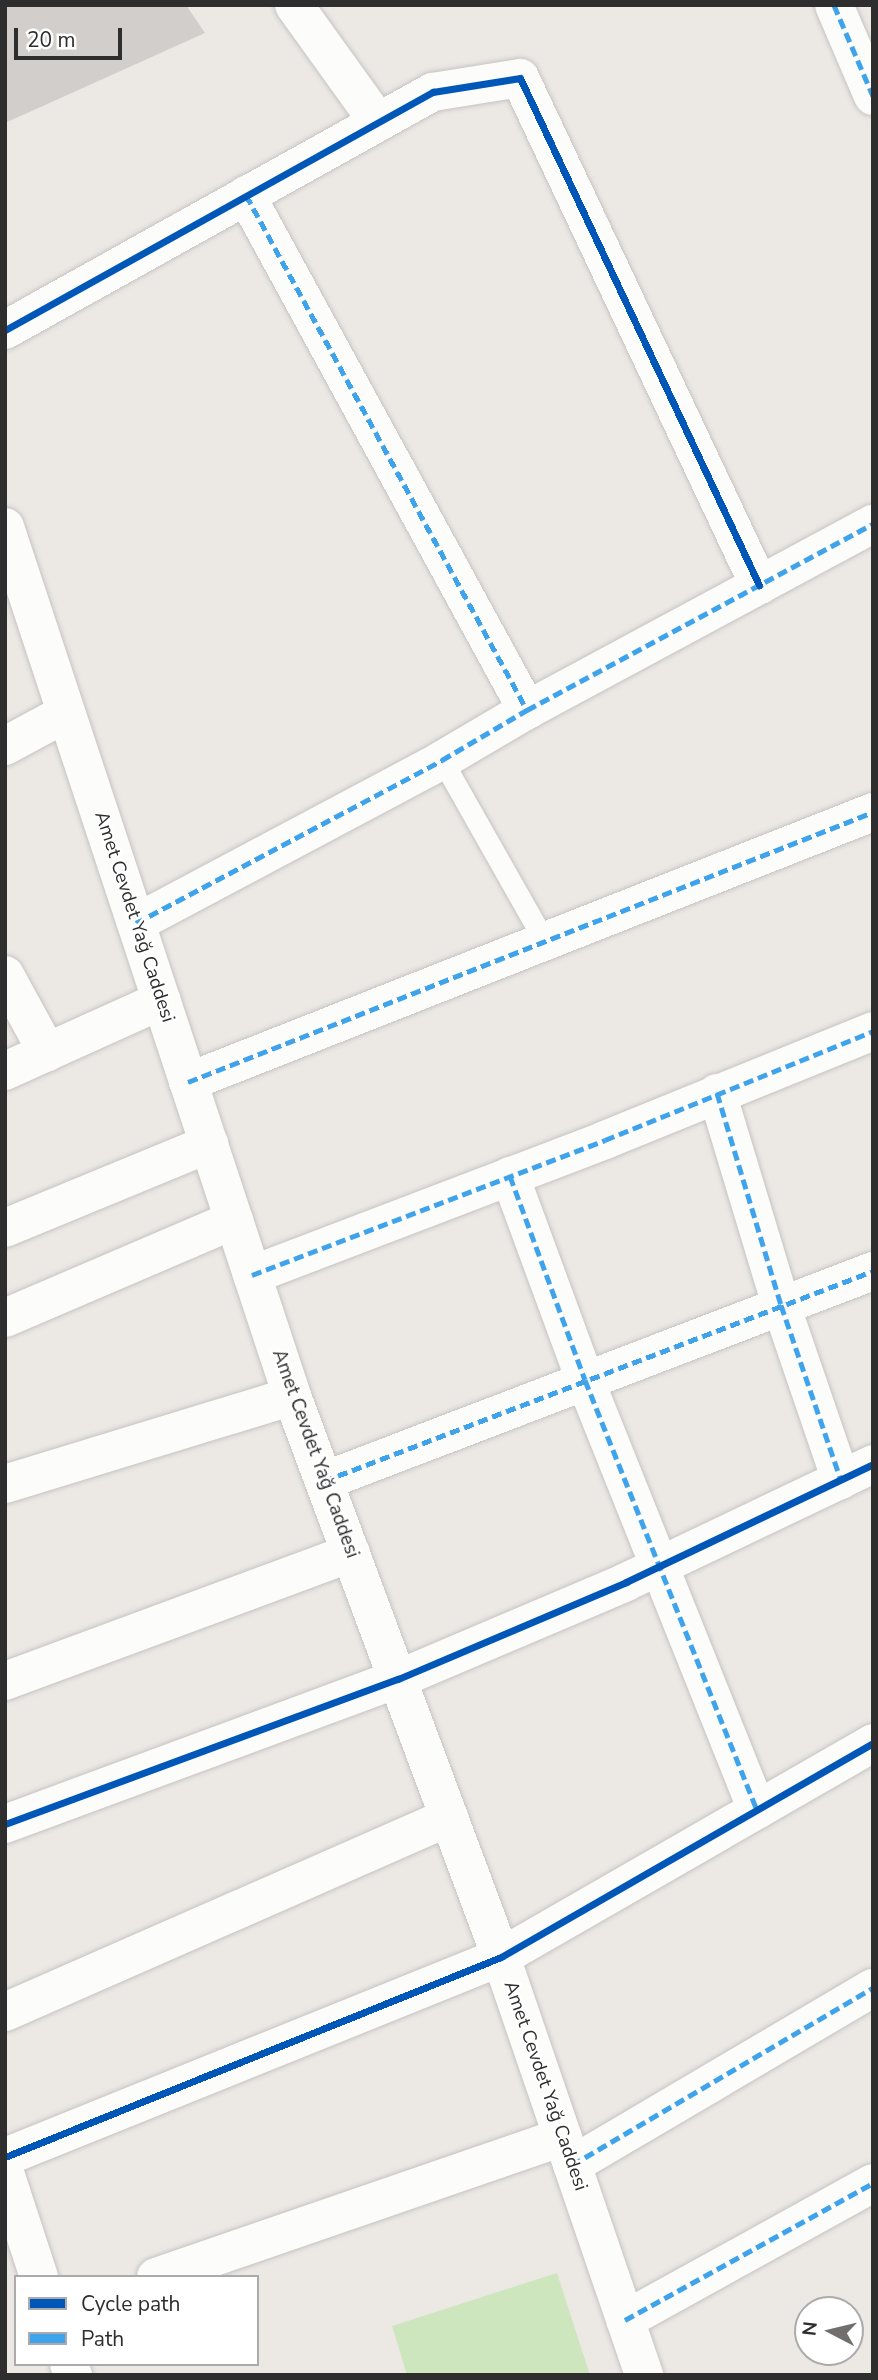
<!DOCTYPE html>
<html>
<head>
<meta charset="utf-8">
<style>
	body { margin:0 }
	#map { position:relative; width:878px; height:2380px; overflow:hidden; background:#ece8e4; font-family:"Nunito Sans",sans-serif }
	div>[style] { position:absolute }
	.green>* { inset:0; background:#cee6be }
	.building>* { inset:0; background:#d1cecb }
	.roads { filter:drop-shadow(0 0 2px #c5c4c5) drop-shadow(0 0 2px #c5c4c5) }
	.service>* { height:21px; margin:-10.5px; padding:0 10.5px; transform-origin:10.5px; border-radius:10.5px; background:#fcfcfb }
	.minor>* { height:38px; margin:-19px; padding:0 19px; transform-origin:19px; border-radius:19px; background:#fcfcfb }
	.secondary>* { height:38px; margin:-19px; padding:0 19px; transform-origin:19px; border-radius:19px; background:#fcfcfb }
	.quiet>* { height:5px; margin-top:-2.5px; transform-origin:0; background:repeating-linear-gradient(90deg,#3ea3eb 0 10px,transparent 0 15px) }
	.cycleway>* { height:7px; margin:-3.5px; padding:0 3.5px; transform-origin:3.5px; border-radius:3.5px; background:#0057b8 }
	span { translate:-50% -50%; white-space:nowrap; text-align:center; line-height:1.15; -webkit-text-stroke:5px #fff; paint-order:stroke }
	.street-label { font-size:19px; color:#2e2e2e }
	.frame { position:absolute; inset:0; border:7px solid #2e2e2e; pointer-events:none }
	.legend { position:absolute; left:14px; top:2275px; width:245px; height:91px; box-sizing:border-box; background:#fff; border:2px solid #ababab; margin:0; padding:9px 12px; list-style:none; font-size:21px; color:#2e2e2e }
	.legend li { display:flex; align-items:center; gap:14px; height:35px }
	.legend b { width:35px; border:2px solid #ababab }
	.north { position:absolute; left:794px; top:2296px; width:70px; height:70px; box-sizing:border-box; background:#fff; border:2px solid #ababab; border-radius:50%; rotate:277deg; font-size:19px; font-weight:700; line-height:28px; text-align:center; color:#2e2e2e }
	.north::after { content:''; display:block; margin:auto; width:24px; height:32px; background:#706f6e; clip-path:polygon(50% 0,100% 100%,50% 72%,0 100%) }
	.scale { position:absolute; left:14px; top:28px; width:108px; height:32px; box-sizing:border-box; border:4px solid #2e2e2e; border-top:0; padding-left:9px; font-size:21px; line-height:24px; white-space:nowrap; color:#2e2e2e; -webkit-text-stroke:5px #fff; paint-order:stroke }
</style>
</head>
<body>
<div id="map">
	<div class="green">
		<div style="clip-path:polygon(557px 2273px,590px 2375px,407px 2375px,392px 2326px)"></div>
	</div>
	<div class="building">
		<div style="clip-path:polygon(5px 5px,186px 5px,205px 33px,5px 123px)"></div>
	</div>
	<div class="roads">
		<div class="service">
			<div style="left:442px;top:760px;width:209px;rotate:60.5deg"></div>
		</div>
		<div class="minor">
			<div style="left:294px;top:5px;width:144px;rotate:54.3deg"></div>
			<div style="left:834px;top:5px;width:99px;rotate:66.8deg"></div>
			<div style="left:246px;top:195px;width:587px;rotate:61.38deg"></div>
			<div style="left:5px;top:330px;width:490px;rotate:-29.1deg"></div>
			<div style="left:433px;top:92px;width:88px;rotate:-9.1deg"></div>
			<div style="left:520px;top:78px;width:561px;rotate:64.76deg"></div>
			<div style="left:136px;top:923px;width:347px;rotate:-28deg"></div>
			<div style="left:442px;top:760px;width:99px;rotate:-30.5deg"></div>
			<div style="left:527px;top:710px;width:393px;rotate:-28.3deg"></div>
			<div style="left:5px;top:975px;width:88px;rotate:61.4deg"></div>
			<div style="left:5px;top:1071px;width:172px;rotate:-24.3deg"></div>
			<div style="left:188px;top:1082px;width:736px;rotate:-21.51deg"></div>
			<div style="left:717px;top:1093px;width:221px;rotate:73.2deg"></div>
			<div style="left:781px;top:1305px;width:185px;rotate:71.1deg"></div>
			<div style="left:510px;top:1176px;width:217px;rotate:69.8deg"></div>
			<div style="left:585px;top:1380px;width:463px;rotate:68.2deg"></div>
			<div style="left:5px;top:1228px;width:221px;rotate:-22.4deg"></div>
			<div style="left:252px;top:1275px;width:378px;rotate:-20.9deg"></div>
			<div style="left:605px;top:1140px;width:289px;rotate:-22.1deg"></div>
			<div style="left:5px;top:1318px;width:249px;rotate:-23.2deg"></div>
			<div style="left:324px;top:1481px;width:588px;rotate:-20.93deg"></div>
			<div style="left:5px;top:1484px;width:300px;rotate:-17deg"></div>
			<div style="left:5px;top:1681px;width:369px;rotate:-20.3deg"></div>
			<div style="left:5px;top:1824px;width:419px;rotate:-20.3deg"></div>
			<div style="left:398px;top:1679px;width:248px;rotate:-23deg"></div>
			<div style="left:626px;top:1582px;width:274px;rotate:-25.5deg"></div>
			<div style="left:5px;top:2012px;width:485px;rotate:-23.7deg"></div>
			<div style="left:5px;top:2157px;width:535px;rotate:-21.96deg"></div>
			<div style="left:501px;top:1957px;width:429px;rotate:-29.9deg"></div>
			<div style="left:572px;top:2165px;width:349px;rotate:-30.5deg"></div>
			<div style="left:5px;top:2173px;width:109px;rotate:71.9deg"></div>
			<div style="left:156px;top:2277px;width:430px;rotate:-19deg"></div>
			<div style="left:625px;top:2320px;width:283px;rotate:-28.9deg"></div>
			<div style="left:69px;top:2364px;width:12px;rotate:70deg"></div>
		</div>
		<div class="secondary">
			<div style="left:5px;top:527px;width:915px;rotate:71.72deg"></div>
			<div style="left:292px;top:1396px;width:599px;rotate:69.57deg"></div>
			<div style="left:501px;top:1957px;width:442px;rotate:71.1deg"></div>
			<div style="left:5px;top:746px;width:69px;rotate:-28.4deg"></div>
		</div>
	</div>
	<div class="quiet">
		<div style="left:834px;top:5px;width:99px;rotate:66.8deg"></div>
		<div style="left:246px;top:195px;width:587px;rotate:61.38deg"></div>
		<div style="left:136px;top:923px;width:347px;rotate:-28deg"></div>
		<div style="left:442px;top:760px;width:99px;rotate:-30.5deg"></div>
		<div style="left:527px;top:710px;width:393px;rotate:-28.3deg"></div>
		<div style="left:188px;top:1082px;width:736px;rotate:-21.51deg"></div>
		<div style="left:717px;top:1093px;width:221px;rotate:73.2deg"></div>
		<div style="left:781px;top:1305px;width:185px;rotate:71.1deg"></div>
		<div style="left:510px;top:1176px;width:217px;rotate:69.8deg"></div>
		<div style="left:585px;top:1380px;width:463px;rotate:68.2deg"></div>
		<div style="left:252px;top:1275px;width:378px;rotate:-20.9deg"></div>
		<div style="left:605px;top:1140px;width:289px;rotate:-22.1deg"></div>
		<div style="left:324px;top:1481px;width:588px;rotate:-20.93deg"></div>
		<div style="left:572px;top:2165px;width:349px;rotate:-30.5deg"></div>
		<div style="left:625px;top:2320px;width:283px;rotate:-28.9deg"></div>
	</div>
	<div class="cycleway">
		<div style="left:5px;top:330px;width:490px;rotate:-29.1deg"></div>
		<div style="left:433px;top:92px;width:88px;rotate:-9.1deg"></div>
		<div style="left:520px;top:78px;width:561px;rotate:64.76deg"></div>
		<div style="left:5px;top:1824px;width:419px;rotate:-20.3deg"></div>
		<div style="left:398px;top:1679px;width:248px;rotate:-23deg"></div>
		<div style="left:626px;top:1582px;width:274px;rotate:-25.5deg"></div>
		<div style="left:5px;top:2157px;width:535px;rotate:-21.96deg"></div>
		<div style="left:501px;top:1957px;width:429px;rotate:-29.9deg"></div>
	</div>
	<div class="street-label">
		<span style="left:134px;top:917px;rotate:72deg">Amet Cevdet Yağ Caddesi</span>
		<span style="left:315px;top:1454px;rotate:70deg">Amet Cevdet Yağ Caddesi</span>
		<span style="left:545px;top:2086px;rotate:71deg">Amet Cevdet Yağ Caddesi</span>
	</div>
	<div class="frame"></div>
	<ul class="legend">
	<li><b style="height:9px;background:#0057b8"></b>Cycle path</li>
	<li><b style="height:9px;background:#3ea3eb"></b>Path</li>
	</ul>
	<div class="north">N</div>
	<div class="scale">20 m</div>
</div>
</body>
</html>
